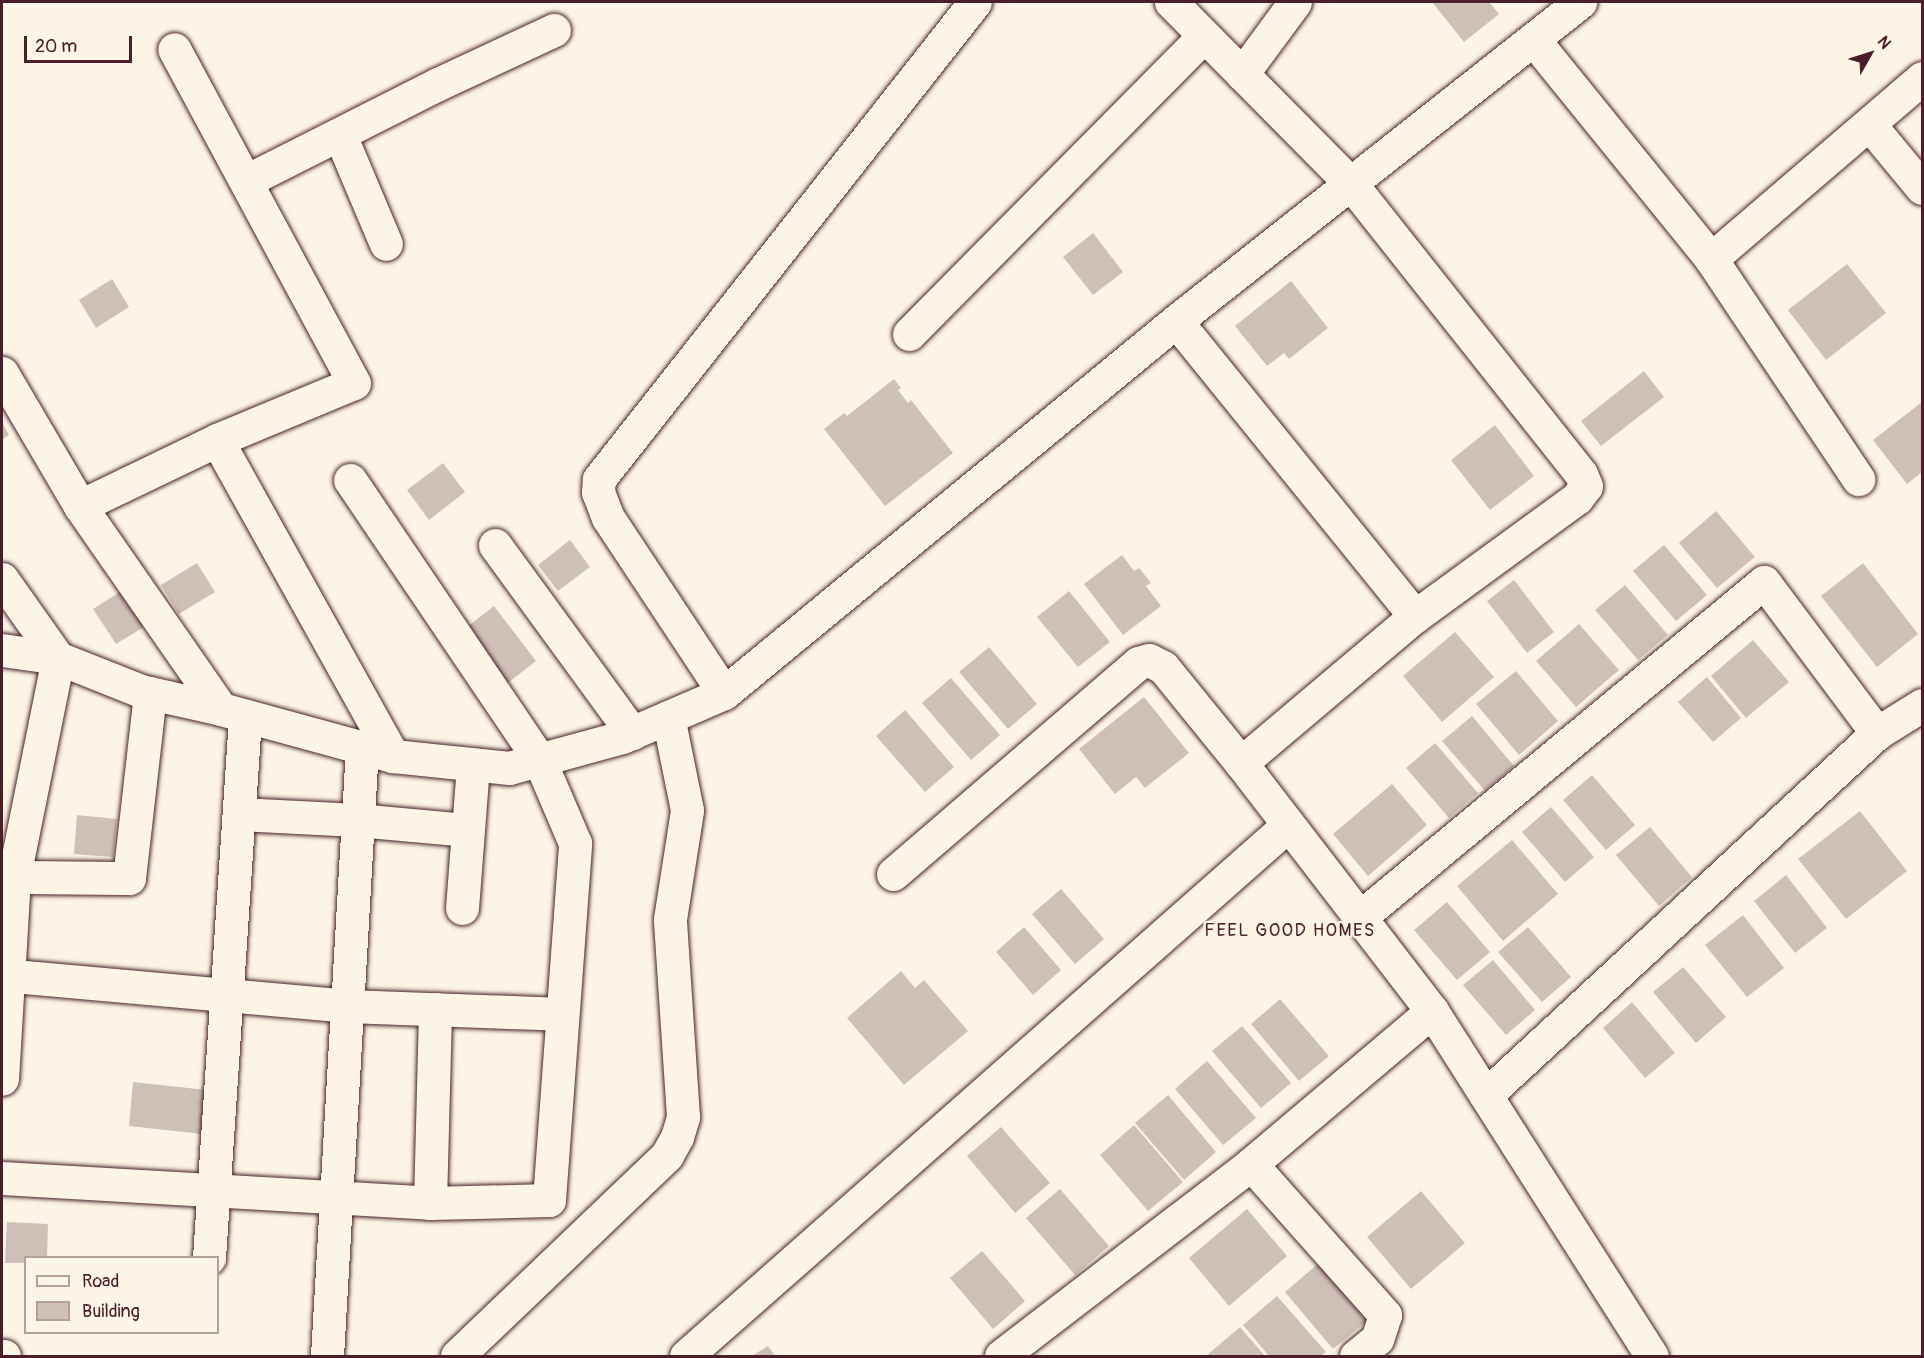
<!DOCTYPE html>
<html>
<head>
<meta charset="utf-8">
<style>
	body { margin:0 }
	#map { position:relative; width:1924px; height:1358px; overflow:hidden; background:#fcf5e5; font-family:Pangolin,sans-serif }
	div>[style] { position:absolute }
	.building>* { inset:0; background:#cfc0b7 }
	.roads { filter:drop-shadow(0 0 2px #4a1f2b) drop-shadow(0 0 2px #4a1f2b) }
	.minor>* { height:33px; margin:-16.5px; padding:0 16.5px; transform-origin:16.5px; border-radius:16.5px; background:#fcf5e5 }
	span { translate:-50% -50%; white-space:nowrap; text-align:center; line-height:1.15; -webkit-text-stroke:4.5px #fcf5e5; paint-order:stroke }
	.neighbourhood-label { font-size:18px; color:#4a1f2b; letter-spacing:1.5px }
	.frame { position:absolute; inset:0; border:3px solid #4a1f2b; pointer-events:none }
	.legend { position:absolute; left:24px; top:1256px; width:195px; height:78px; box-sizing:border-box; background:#fcf5e5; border:2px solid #b59f9b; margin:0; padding:8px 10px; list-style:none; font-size:18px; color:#4a1f2b }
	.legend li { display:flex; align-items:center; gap:12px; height:30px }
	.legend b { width:30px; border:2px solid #b59f9b }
	.north { position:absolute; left:1840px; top:24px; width:60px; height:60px; -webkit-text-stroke:4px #fcf5e5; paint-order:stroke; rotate:51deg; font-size:16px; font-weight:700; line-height:24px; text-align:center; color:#4a1f2b }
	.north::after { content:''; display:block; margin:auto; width:21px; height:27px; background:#4a1f2b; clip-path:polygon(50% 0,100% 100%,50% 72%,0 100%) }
	.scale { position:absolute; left:24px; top:36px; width:108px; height:27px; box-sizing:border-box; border:3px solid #4a1f2b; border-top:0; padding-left:8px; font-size:18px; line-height:21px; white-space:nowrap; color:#4a1f2b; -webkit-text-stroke:4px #fcf5e5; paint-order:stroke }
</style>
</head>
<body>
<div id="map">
	<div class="building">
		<div style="clip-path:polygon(1432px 2px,1489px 2px,1499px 14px,1464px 42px)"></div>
		<div style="clip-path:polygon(1093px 233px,1123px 272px,1093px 295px,1063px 257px)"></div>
		<div style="clip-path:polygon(1847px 264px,1886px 313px,1826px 360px,1788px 310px)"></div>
		<div style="clip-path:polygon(112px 279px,129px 307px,96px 328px,79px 300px)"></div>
		<div style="clip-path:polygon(1291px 281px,1328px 328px,1289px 359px,1284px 353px,1267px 366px,1235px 326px)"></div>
		<div style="clip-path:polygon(1644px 371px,1664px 397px,1601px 446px,1581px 421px)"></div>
		<div style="clip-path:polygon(894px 379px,901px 388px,898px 390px,908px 403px,911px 400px,953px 453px,885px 506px,824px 429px,844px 413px,847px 416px)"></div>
		<div style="clip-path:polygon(1922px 402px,1922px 472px,1907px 484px,1873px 440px)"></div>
		<div style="clip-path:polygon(2px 422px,9px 435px,2px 440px)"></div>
		<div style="clip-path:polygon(1495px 425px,1534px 476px,1490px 510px,1451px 460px)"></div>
		<div style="clip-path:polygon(443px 463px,465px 492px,429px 520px,407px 490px)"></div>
		<div style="clip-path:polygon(1716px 511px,1755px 557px,1717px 588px,1679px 543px)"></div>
		<div style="clip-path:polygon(570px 540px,590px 567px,558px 591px,538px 565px)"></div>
		<div style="clip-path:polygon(1664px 545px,1707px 595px,1676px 621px,1633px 571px)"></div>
		<div style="clip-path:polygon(1122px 555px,1134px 571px,1139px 568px,1151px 583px,1146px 586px,1161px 606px,1123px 635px,1084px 584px)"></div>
		<div style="clip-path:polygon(197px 563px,215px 592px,179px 614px,161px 585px)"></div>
		<div style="clip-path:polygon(1863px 563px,1918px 634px,1877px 667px,1821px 596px)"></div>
		<div style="clip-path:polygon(1514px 580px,1554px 632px,1527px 653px,1487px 601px)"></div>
		<div style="clip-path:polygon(131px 585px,154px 621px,116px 644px,93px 609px)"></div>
		<div style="clip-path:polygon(1625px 585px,1668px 635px,1638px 660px,1595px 610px)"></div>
		<div style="clip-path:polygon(1069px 591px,1110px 642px,1078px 667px,1037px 617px)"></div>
		<div style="clip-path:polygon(494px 606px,536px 661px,505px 685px,463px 630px)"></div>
		<div style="clip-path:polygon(1579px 624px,1619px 670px,1576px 707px,1536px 661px)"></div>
		<div style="clip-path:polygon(1455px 632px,1494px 677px,1442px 722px,1403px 676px)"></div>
		<div style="clip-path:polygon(1753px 640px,1789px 682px,1746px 718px,1711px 676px)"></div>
		<div style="clip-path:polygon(989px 647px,1037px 704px,1008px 729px,959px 672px)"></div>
		<div style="clip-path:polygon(1516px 671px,1558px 721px,1519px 755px,1476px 704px)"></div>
		<div style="clip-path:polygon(1707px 677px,1741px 718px,1713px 742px,1678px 702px)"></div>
		<div style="clip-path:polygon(951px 678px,1000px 735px,971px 760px,922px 703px)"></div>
		<div style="clip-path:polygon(1144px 697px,1189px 753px,1145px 788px,1136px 777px,1115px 794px,1079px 749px)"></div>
		<div style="clip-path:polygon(905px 710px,954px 767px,925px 792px,876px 736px)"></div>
		<div style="clip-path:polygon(1472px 716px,1514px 766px,1485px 791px,1442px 741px)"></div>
		<div style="clip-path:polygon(1435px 743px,1478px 793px,1449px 818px,1406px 768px)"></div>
		<div style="clip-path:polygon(1592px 775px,1635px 825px,1606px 850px,1563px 800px)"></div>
		<div style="clip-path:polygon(1392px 784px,1427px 825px,1368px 876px,1333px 834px)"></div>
		<div style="clip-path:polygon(1551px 807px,1594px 857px,1565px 882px,1522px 832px)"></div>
		<div style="clip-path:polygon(1860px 811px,1907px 871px,1846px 919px,1798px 859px)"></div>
		<div style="clip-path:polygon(77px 815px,117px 819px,113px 857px,74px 854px)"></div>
		<div style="clip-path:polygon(1650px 827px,1692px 877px,1659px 906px,1616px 855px)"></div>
		<div style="clip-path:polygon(1512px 840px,1558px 894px,1503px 941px,1457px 886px)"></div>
		<div style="clip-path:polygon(1786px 875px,1827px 928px,1795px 953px,1754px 901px)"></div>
		<div style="clip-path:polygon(1061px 889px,1104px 939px,1075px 964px,1032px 914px)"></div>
		<div style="clip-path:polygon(1447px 902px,1490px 952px,1457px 980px,1414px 930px)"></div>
		<div style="clip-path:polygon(1743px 915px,1784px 968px,1747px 997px,1705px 945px)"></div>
		<div style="clip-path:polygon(1024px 927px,1061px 970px,1033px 995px,996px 952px)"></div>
		<div style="clip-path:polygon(1528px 927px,1571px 977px,1542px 1002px,1498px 952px)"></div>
		<div style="clip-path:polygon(1493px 960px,1535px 1010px,1506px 1035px,1463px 985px)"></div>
		<div style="clip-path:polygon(1683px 967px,1726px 1017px,1696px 1043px,1653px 992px)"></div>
		<div style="clip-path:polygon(901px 971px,915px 988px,924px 980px,968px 1031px,904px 1085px,847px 1018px)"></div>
		<div style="clip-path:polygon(1280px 999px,1329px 1056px,1299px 1081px,1251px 1024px)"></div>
		<div style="clip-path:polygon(1632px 1002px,1675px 1053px,1645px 1078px,1603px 1028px)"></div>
		<div style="clip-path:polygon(1242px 1026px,1291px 1083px,1261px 1108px,1212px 1051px)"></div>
		<div style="clip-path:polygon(1207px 1061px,1256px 1118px,1223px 1145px,1175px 1089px)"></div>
		<div style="clip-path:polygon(133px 1082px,216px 1091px,211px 1135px,129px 1126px)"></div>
		<div style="clip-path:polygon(1168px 1095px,1216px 1152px,1184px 1180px,1135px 1123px)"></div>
		<div style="clip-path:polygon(1134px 1125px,1183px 1182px,1148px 1211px,1100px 1155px)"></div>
		<div style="clip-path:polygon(1001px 1127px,1050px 1183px,1015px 1213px,967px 1156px)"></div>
		<div style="clip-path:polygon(1060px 1189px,1109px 1246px,1075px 1275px,1026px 1218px)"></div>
		<div style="clip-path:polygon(1421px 1191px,1465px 1243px,1411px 1289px,1367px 1237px)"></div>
		<div style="clip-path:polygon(1247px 1209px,1287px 1256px,1229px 1306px,1189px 1258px)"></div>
		<div style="clip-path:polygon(7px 1222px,48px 1224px,47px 1258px,26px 1258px,26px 1263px,5px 1263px)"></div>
		<div style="clip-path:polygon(982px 1251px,1025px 1301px,993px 1329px,950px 1278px)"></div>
		<div style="clip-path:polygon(1319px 1263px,1368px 1320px,1333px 1349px,1285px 1292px)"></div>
		<div style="clip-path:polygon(1277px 1296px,1326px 1352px,1321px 1356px,1269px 1356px,1243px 1325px)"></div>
		<div style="clip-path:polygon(1240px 1327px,1265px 1356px,1206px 1356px)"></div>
		<div style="clip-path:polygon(768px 1346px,775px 1356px,752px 1356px)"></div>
	</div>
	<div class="roads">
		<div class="minor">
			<div style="left:1171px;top:2px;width:257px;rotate:45.3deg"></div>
			<div style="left:1352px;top:185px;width:369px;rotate:51.6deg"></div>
			<div style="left:1581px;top:474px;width:13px;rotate:67deg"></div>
			<div style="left:1586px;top:486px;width:15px;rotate:127deg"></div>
			<div style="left:1577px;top:498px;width:200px;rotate:143.9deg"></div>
			<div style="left:1415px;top:616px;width:228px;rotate:139.8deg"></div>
			<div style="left:1533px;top:39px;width:283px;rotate:51deg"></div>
			<div style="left:1711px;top:259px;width:278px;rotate:-40.6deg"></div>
			<div style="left:1242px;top:74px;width:89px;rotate:-53.6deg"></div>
			<div style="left:1869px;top:124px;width:83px;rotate:50.4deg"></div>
			<div style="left:340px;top:135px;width:118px;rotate:67.1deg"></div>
			<div style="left:246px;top:181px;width:215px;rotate:-26.8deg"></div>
			<div style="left:438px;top:84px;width:128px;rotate:-25deg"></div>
			<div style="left:1711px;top:259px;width:265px;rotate:56.2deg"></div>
			<div style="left:1176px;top:321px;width:380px;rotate:51deg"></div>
			<div style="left:909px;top:334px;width:419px;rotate:-45.3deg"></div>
			<div style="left:2px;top:373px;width:154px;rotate:59.6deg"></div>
			<div style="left:80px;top:506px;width:247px;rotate:55.2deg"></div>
			<div style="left:217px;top:440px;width:362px;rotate:60.9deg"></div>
			<div style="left:80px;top:506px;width:152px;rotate:-25.7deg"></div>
			<div style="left:217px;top:440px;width:148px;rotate:-22.6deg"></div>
			<div style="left:354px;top:383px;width:379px;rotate:-118.3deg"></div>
			<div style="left:495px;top:545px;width:233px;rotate:53.9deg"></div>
			<div style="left:2px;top:579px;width:97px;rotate:54.7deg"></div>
			<div style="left:58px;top:658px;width:223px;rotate:101.4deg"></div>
			<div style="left:14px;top:877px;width:202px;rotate:93.4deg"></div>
			<div style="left:2px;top:650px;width:57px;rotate:8.1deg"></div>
			<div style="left:58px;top:658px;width:89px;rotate:21.7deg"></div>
			<div style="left:141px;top:691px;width:82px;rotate:12.7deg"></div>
			<div style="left:221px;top:709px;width:178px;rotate:15.3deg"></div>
			<div style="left:393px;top:756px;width:117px;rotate:5.9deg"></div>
			<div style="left:509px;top:768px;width:117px;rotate:-15.3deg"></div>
			<div style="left:622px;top:737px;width:111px;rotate:-23.3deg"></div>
			<div style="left:724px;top:693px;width:585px;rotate:-39.45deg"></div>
			<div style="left:1176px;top:321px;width:515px;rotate:-38.29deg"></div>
			<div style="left:724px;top:693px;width:210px;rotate:-123.5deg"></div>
			<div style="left:608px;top:518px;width:28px;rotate:-111deg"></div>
			<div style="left:598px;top:492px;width:13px;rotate:-86deg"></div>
			<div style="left:599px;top:479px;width:607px;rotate:-51.75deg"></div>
			<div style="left:239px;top:814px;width:118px;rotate:2.9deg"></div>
			<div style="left:357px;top:820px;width:109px;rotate:5.2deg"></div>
			<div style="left:893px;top:874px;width:323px;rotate:-40.7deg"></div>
			<div style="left:1138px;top:663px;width:11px;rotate:-15deg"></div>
			<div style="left:1149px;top:660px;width:16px;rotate:27deg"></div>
			<div style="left:1163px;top:667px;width:124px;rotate:50.9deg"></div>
			<div style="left:1241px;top:763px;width:313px;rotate:52.4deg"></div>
			<div style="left:1432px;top:1011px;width:409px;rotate:57.5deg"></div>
			<div style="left:14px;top:877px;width:115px;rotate:0.5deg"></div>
			<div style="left:129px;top:878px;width:186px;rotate:-83.5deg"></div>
			<div style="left:462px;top:908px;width:144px;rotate:-85.6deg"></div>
			<div style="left:1359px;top:918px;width:526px;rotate:-39.68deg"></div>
			<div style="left:1764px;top:582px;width:189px;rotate:53.2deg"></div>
			<div style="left:2px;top:975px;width:346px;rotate:5.1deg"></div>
			<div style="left:347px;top:1006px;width:215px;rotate:2.1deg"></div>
			<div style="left:1486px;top:1095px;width:533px;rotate:-42.79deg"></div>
			<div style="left:1877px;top:733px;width:53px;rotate:-31.9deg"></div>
			<div style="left:1251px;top:1164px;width:202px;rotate:48.4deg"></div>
			<div style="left:1385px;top:1315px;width:25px;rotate:108deg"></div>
			<div style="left:1377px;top:1339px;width:27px;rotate:141deg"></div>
			<div style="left:2px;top:1178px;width:429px;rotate:3.3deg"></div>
			<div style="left:430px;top:1203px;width:119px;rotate:-1.4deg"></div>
			<div style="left:549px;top:1200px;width:358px;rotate:-85.8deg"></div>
			<div style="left:575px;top:843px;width:91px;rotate:-113.2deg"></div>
			<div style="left:539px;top:759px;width:337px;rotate:-124.1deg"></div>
			<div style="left:430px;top:1203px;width:194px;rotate:-88.5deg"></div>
			<div style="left:209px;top:1258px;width:542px;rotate:-86.19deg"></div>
			<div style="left:2px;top:1356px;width:2px"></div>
			<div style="left:327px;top:1356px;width:609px;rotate:-86.71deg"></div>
			<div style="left:457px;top:1356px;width:291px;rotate:-43.7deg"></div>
			<div style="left:667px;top:1155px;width:21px;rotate:-61deg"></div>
			<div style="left:677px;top:1137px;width:21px;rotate:-73deg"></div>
			<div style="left:683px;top:1117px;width:198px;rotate:-93.8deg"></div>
			<div style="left:670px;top:919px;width:110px;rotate:-81.1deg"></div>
			<div style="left:687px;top:810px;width:95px;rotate:-101.5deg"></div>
			<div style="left:686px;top:1356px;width:803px;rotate:-41.41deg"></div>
			<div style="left:1001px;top:1356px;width:315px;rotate:-37.5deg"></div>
			<div style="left:1251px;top:1164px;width:237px;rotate:-40.2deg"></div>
		</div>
	</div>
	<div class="neighbourhood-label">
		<span style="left:1290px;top:931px">FEEL GOOD HOMES</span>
	</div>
	<div class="frame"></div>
	<ul class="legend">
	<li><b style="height:8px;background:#fcf5e5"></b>Road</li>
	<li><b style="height:16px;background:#cfc0b7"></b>Building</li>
	</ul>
	<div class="north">N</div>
	<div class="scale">20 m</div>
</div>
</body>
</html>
